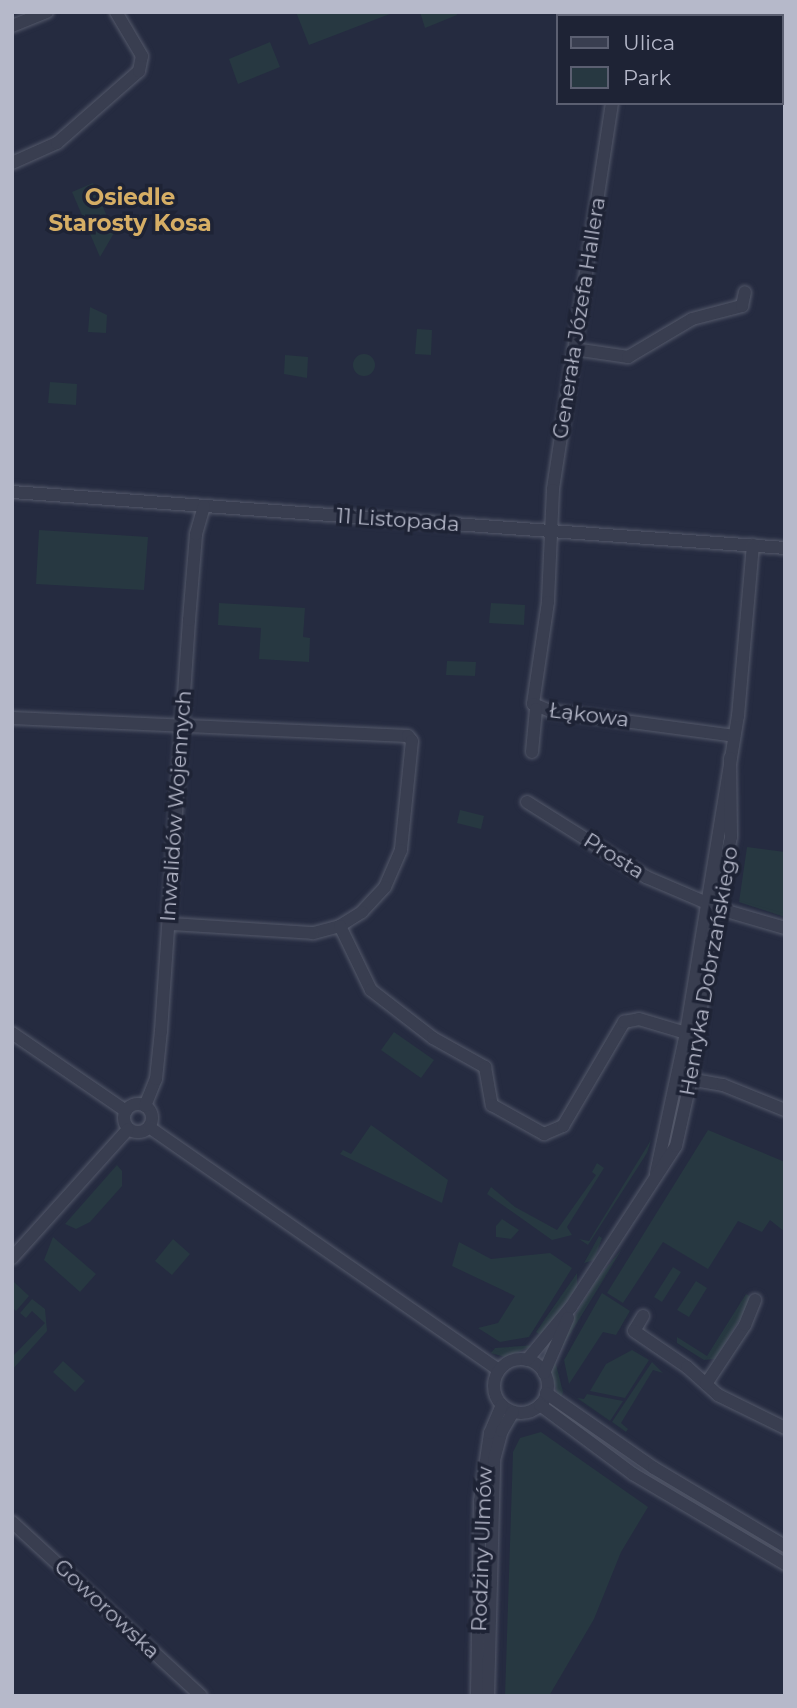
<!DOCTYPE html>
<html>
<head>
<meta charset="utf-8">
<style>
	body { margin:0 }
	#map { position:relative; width:797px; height:1708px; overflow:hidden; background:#252b40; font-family:Montserrat,sans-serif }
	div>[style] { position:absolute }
	.green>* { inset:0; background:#273841 }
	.round { border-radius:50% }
	.roads { filter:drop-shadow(0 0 2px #54596a) drop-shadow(0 0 2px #54596a) }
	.minor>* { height:12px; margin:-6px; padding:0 6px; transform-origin:6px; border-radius:6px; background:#393e50 }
	.minor>.ring { margin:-6px; padding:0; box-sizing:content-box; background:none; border:12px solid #393e50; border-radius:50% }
	span { translate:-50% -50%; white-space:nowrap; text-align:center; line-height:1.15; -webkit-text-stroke:7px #1e2335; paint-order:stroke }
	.street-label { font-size:21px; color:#b6b9ca }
	.neighbourhood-label { font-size:23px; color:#d6ae65; font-weight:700 }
	.frame { position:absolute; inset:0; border:14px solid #b6b9ca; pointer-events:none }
	.legend { position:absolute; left:556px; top:14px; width:228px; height:91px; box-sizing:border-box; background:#1e2335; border:2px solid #5b5f71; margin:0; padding:9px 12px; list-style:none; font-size:21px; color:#b6b9ca }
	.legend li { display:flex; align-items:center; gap:14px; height:35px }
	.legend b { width:35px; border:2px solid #5b5f71 }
</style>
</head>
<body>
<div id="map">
	<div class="green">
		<div style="clip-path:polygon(296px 12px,395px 12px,309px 45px)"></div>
		<div style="clip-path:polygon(420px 12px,456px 12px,457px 15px,425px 28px)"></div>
		<div style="clip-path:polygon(270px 42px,280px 67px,238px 84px,229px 59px)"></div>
		<div style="clip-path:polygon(93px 183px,114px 233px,100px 257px,72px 192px)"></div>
		<div style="clip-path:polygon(90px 307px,107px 315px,106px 333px,88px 332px)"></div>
		<div style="clip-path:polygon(417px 329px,432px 330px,431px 355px,415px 354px)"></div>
		<div class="round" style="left:353px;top:354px;width:22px;height:22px"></div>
		<div style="clip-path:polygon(285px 355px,308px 357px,307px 378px,284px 374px)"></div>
		<div style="clip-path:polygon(50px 382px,77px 384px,76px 405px,48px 403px)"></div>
		<div style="clip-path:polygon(39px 530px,148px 537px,144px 590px,36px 584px)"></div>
		<div style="clip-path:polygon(219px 603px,305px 608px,303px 637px,310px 638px,309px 662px,259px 659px,261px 628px,218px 625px)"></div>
		<div style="clip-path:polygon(491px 603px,525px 605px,524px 625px,489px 623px)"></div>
		<div style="clip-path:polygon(447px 661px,476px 662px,475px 676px,446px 675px)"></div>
		<div style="clip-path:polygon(460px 810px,484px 816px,481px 829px,457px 823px)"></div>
		<div style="clip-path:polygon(747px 847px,785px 852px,785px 917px,739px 902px)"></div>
		<div style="clip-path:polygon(394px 1032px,434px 1060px,421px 1078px,381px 1050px)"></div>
		<div style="clip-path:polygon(371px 1125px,448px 1180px,442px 1203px,340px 1154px,343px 1150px,351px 1154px)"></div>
		<div style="clip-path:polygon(708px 1130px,785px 1162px,785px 1232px,770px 1220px,762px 1232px,738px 1221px,708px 1269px,663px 1242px,623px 1303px,607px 1293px)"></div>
		<div style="clip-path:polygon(651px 1140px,647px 1153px,588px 1245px,579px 1239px,589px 1241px)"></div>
		<div style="clip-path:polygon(597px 1163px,604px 1168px,567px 1227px,572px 1235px,552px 1240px,487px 1194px,491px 1187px,515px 1207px,557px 1230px,596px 1175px,592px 1172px)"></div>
		<div style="clip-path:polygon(117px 1165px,122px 1171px,122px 1186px,90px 1222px,76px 1229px,65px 1224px)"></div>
		<div style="clip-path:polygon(502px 1219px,519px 1230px,511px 1239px,496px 1237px,496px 1226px)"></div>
		<div style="clip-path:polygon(599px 1236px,602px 1238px,594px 1260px,584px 1263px)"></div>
		<div style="clip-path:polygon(53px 1237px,96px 1274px,80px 1292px,44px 1260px)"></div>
		<div style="clip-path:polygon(173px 1239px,190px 1254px,172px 1275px,155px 1261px)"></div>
		<div style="clip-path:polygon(459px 1242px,491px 1259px,550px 1253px,572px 1268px,529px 1337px,500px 1342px,478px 1328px,498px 1323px,515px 1296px,452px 1266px)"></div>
		<div style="clip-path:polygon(622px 1249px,561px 1349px,557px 1346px,596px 1280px)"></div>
		<div style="clip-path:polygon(673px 1267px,681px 1272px,662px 1302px,654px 1297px)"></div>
		<div style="clip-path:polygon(577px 1273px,577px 1287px,542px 1336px,536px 1332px)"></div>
		<div style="clip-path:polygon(696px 1281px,707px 1288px,689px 1317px,677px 1310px)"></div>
		<div style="clip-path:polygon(14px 1282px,29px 1296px,16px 1311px,12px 1307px)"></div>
		<div style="clip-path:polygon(602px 1293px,630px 1311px,616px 1335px,603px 1332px,569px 1384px,564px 1360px)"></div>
		<div style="clip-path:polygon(746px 1294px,753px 1298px,715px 1359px,704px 1360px,677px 1343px,677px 1337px,707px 1356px)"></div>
		<div style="clip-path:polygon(32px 1299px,45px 1309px,47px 1331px,12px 1370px,12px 1357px,45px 1323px,32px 1311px,26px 1318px,20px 1313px)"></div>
		<div style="clip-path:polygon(536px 1345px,505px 1357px,491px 1353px,495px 1348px)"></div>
		<div style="clip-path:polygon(632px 1350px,649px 1360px,625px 1398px,590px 1391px,606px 1364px)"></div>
		<div style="clip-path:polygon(63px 1361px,85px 1381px,75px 1392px,53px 1372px)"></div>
		<div style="clip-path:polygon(555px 1361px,563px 1392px,560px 1402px,550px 1370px)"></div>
		<div style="clip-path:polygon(652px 1362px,663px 1373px,653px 1370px,621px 1423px,628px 1429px,626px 1432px,612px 1422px)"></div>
		<div style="clip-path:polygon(587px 1394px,623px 1401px,610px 1421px,577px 1398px,584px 1399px)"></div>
		<div style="clip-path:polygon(541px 1432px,648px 1507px,621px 1552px,594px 1619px,549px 1696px,505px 1696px,513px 1452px,520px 1438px)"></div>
	</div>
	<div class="roads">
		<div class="minor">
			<div style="left:624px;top:16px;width:4px;rotate:-90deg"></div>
			<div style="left:12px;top:26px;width:38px;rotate:-22deg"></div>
			<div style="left:782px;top:44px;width:15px;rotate:79deg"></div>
			<div style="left:612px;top:103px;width:391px;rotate:98.7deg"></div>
			<div style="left:553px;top:490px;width:112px;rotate:92.6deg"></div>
			<div style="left:548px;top:602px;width:103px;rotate:98.4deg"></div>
			<div style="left:533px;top:704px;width:18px;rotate:22deg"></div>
			<div style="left:550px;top:711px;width:186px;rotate:7.7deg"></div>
			<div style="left:12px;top:163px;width:49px;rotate:-24deg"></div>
			<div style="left:57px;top:143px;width:109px;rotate:-41.3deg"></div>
			<div style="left:139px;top:71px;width:15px;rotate:-79deg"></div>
			<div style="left:142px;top:56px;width:51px;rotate:-120.6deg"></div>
			<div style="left:574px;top:349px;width:55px;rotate:8.4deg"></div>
			<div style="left:628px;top:357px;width:74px;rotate:-30.7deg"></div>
			<div style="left:692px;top:319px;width:52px;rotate:-14.6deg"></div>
			<div style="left:742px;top:306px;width:14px;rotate:-78deg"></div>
			<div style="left:12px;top:492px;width:775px;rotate:4.14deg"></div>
			<div style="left:12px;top:718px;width:396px;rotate:2.6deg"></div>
			<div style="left:408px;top:736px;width:6px;rotate:51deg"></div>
			<div style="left:412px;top:741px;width:110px;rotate:95.8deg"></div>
			<div style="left:401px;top:850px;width:40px;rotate:113.4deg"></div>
			<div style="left:385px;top:887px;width:34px;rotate:133deg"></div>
			<div style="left:362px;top:912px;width:26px;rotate:148deg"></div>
			<div style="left:340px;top:926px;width:28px;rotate:165deg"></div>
			<div style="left:313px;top:933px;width:144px;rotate:-176.4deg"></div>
			<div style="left:532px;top:752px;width:43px;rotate:-84.7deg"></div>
			<div style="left:527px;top:802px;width:141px;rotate:32.2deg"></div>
			<div style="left:646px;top:877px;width:84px;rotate:23.2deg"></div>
			<div style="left:723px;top:910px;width:65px;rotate:16.2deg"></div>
			<div style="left:340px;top:926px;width:71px;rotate:64.2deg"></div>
			<div style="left:371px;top:990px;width:78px;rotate:37.7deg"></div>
			<div style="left:433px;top:1038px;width:60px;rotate:29.1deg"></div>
			<div style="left:485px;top:1067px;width:39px;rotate:80deg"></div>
			<div style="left:492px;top:1105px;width:60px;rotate:29.1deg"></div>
			<div style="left:544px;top:1134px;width:21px;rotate:-23deg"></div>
			<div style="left:563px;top:1126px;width:121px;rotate:-59.6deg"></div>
			<div style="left:624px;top:1022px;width:15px;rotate:-11deg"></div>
			<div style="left:639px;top:1019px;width:49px;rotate:16.6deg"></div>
			<div style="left:12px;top:1033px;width:138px;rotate:34.4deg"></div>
			<div style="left:683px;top:1078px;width:41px;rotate:9.9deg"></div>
			<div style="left:723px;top:1085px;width:67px;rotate:22deg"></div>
			<div class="ring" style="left:124px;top:1104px;width:16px;height:16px"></div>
			<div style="left:145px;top:1106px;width:29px;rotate:-68deg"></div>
			<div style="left:156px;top:1079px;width:48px;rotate:-84.1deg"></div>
			<div style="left:161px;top:1031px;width:412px;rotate:-86.1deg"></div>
			<div style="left:189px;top:620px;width:86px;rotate:-85.3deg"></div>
			<div style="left:196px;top:534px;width:29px;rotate:-74deg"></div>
			<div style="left:149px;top:1127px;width:426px;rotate:34.8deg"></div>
			<div style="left:656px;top:1173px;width:143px;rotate:-77.9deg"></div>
			<div style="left:686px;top:1033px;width:321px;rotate:-80.7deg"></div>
			<div style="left:738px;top:716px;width:172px;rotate:-85deg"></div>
			<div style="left:12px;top:1258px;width:173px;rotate:-48deg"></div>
			<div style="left:643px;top:1316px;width:17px;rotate:121deg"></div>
			<div style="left:634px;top:1331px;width:64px;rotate:34.2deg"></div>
			<div style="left:687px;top:1367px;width:42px;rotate:42.1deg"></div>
			<div style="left:718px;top:1395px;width:75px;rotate:26.2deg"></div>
			<div class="ring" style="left:494px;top:1359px;width:42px;height:42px"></div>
			<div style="left:527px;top:1360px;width:69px;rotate:-50.3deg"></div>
			<div style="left:571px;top:1307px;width:192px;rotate:-56.9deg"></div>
			<div style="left:676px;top:1146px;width:69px;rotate:-77.4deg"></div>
			<div style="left:691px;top:1079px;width:150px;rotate:-82deg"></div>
			<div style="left:712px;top:930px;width:95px;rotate:-78.5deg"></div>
			<div style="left:731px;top:837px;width:79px;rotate:-90.7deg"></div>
			<div style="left:544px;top:1373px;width:60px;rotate:-66.4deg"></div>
			<div style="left:706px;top:1384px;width:71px;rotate:-56.5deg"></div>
			<div style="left:745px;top:1325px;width:27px;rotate:-68deg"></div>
			<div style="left:546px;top:1393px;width:131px;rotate:34.8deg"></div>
			<div style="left:654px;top:1468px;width:152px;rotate:30.8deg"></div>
			<div style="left:540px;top:1405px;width:116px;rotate:36.6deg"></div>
			<div style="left:633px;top:1474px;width:177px;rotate:30.6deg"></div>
			<div style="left:12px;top:1522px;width:257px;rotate:42.6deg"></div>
			<div style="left:477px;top:1696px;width:195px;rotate:-89.1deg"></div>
			<div style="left:480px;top:1501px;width:69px;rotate:-81.6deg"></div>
			<div style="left:490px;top:1433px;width:30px;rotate:-67deg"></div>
			<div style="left:488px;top:1696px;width:236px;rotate:-88.5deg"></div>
			<div style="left:494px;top:1460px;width:30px;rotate:-75deg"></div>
			<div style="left:502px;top:1431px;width:22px;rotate:-60deg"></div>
		</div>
	</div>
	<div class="street-label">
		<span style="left:579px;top:318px;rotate:-81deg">Generała Józefa Hallera</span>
		<span style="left:398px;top:520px;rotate:4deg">11 Listopada</span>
		<span style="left:589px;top:715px;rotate:7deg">Łąkowa</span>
		<span style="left:176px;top:806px;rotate:-86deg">Inwalidów Wojennych</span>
		<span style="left:614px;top:856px;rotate:32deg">Prosta</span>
		<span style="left:709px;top:971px;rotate:-80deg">Henryka Dobrzańskiego</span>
		<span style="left:482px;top:1549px;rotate:-88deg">Rodziny Ulmów</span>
		<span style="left:107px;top:1609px;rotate:43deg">Goworowska</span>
	</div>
	<div class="neighbourhood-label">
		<span style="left:130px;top:210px">Osiedle<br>Starosty Kosa</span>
	</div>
	<div class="frame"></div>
	<ul class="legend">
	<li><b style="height:9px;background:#393e50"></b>Ulica</li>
	<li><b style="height:19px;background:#273841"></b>Park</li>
	</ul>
</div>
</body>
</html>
